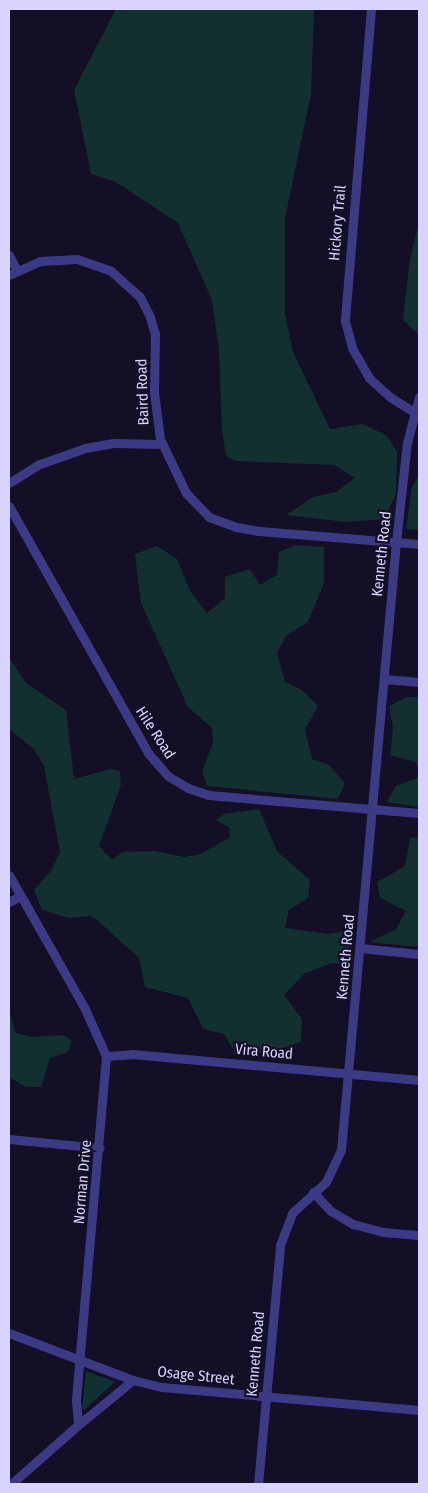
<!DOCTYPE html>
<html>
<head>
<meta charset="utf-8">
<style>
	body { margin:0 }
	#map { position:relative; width:428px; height:1493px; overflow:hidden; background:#130f26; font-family:"Fira Sans Condensed",sans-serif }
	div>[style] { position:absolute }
	.green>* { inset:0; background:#12302f }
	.street>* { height:9px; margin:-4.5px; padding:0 4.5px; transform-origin:4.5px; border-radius:4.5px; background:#3d3a85 }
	span { translate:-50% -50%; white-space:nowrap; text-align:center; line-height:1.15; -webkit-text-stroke:4.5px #130f26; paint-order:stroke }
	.street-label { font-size:15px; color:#d9d4ff }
	.frame { position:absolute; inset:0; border:10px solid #d9d4ff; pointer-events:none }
</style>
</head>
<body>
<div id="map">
	<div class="green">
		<div style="clip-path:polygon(116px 9px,314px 9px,311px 94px,285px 218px,285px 314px,293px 352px,330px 429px,363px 424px,387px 436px,397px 452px,396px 494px,384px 519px,345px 522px,286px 515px,313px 497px,336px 492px,355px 478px,334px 465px,236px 461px,226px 456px,222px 430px,219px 351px,212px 300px,178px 223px,116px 182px,91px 174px,74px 90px)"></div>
		<div style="clip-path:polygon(419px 222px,419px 335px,403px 320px,410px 259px)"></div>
		<div style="clip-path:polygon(419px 475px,419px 530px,406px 529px,412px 487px)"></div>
		<div style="clip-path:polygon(296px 545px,324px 547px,324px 583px,308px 622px,286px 636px,277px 652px,285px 682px,302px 690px,318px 706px,305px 730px,312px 759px,329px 765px,345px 783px,338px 799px,207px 786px,202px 771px,213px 743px,212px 728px,188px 707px,141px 603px,135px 554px,157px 546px,177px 559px,190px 591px,207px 613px,225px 598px,225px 577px,250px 569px,260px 585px,277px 575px,279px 552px)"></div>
		<div style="clip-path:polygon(9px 657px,26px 683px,66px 710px,74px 779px,110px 769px,120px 771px,121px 785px,99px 846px,112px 860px,122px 852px,154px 851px,184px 857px,201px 854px,230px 837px,229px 827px,216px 820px,224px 814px,259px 809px,277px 851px,310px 880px,308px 898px,289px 910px,285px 928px,329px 934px,349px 930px,352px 949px,348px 965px,332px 963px,304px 974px,284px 995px,302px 1019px,301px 1042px,268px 1053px,236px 1054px,224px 1034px,203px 1029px,188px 998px,145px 987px,139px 958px,96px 919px,90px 916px,69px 918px,42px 910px,34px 890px,51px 871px,60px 852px,44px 766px,34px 749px,9px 729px)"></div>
		<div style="clip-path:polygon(407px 697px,419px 697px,419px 770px,415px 762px,390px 755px,393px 728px,389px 706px)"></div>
		<div style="clip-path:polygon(419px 777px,419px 807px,387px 802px,396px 786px)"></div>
		<div style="clip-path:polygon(419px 837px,419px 947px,369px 942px,396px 929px,406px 911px,380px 898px,377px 882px,405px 866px,410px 838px)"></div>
		<div style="clip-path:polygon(9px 1012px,16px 1033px,32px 1037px,62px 1035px,72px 1040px,68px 1052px,50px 1058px,41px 1087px,26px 1087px,9px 1077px)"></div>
		<div style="clip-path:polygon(86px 1371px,115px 1382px,84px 1410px,82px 1409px)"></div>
	</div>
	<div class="street">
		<div style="left:371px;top:9px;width:313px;rotate:94.8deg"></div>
		<div style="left:345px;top:321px;width:28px;rotate:75deg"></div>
		<div style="left:352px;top:348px;width:34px;rotate:60deg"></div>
		<div style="left:369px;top:378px;width:28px;rotate:42deg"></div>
		<div style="left:390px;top:397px;width:28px;rotate:32deg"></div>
		<div style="left:9px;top:255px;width:18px;rotate:63deg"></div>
		<div style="left:9px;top:275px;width:34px;rotate:-24deg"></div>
		<div style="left:40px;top:261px;width:37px;rotate:-3deg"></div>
		<div style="left:77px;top:259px;width:36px;rotate:19deg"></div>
		<div style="left:111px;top:271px;width:39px;rotate:42deg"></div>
		<div style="left:140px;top:297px;width:22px;rotate:63deg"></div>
		<div style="left:150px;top:317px;width:18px;rotate:74deg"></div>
		<div style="left:155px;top:334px;width:58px;rotate:91deg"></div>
		<div style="left:154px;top:392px;width:47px;rotate:82.7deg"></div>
		<div style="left:160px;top:439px;width:60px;rotate:64.3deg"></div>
		<div style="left:186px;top:493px;width:33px;rotate:46deg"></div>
		<div style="left:209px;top:517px;width:29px;rotate:20deg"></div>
		<div style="left:236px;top:527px;width:23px;rotate:10deg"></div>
		<div style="left:259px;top:531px;width:161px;rotate:4.6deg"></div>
		<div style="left:9px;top:483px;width:36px;rotate:-32deg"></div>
		<div style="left:40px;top:464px;width:48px;rotate:-19.6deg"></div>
		<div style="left:85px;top:448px;width:29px;rotate:-10deg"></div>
		<div style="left:114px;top:443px;width:48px;rotate:1.2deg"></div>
		<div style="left:9px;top:506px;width:283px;rotate:60.6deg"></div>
		<div style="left:148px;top:753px;width:30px;rotate:49deg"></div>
		<div style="left:168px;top:776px;width:23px;rotate:31deg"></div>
		<div style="left:188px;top:788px;width:21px;rotate:19deg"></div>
		<div style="left:208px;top:795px;width:212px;rotate:4.9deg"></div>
		<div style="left:384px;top:679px;width:35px;rotate:5deg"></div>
		<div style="left:9px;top:875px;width:154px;rotate:60.4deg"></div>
		<div style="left:85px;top:1009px;width:51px;rotate:65.9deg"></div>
		<div style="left:106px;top:1056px;width:346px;rotate:95deg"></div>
		<div style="left:76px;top:1401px;width:24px;rotate:85deg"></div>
		<div style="left:78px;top:1425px;width:89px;rotate:138.6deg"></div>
		<div style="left:9px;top:902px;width:13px;rotate:-29deg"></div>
		<div style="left:360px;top:948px;width:59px;rotate:5.8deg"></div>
		<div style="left:106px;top:1056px;width:26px;rotate:-4deg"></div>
		<div style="left:132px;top:1054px;width:288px;rotate:5.2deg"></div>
		<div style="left:9px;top:1139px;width:91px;rotate:5.6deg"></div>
		<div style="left:313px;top:1192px;width:26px;rotate:47deg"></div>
		<div style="left:331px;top:1211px;width:26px;rotate:31deg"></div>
		<div style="left:353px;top:1224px;width:31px;rotate:15deg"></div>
		<div style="left:383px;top:1232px;width:36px;rotate:5deg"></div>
		<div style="left:9px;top:1333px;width:133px;rotate:20.8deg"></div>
		<div style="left:133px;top:1380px;width:30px;rotate:14deg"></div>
		<div style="left:162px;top:1387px;width:258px;rotate:5.1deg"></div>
		<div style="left:78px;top:1425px;width:71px;rotate:-39.3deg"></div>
		<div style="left:258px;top:1484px;width:240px;rotate:-84.7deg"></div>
		<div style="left:280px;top:1245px;width:34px;rotate:-69deg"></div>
		<div style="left:292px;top:1213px;width:46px;rotate:-42.4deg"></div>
		<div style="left:326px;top:1182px;width:35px;rotate:-65deg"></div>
		<div style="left:341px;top:1150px;width:610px;rotate:-84.83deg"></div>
		<div style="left:396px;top:542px;width:100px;rotate:-83.7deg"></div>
		<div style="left:407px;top:443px;width:48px;rotate:-75.4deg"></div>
	</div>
	<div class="street-label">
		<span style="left:338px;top:223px;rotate:-85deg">Hickory Trail</span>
		<span style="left:143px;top:392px;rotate:-92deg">Baird Road</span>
		<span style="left:382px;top:554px;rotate:-84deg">Kenneth Road</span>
		<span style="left:155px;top:733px;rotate:57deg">Hile Road</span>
		<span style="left:346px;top:957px;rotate:-85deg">Kenneth Road</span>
		<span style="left:264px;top:1052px;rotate:5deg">Vira Road</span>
		<span style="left:83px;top:1182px;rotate:-85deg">Norman Drive</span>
		<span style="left:256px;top:1354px;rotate:-85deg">Kenneth Road</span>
		<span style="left:196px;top:1376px;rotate:6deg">Osage Street</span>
	</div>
	<div class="frame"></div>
</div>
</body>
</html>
